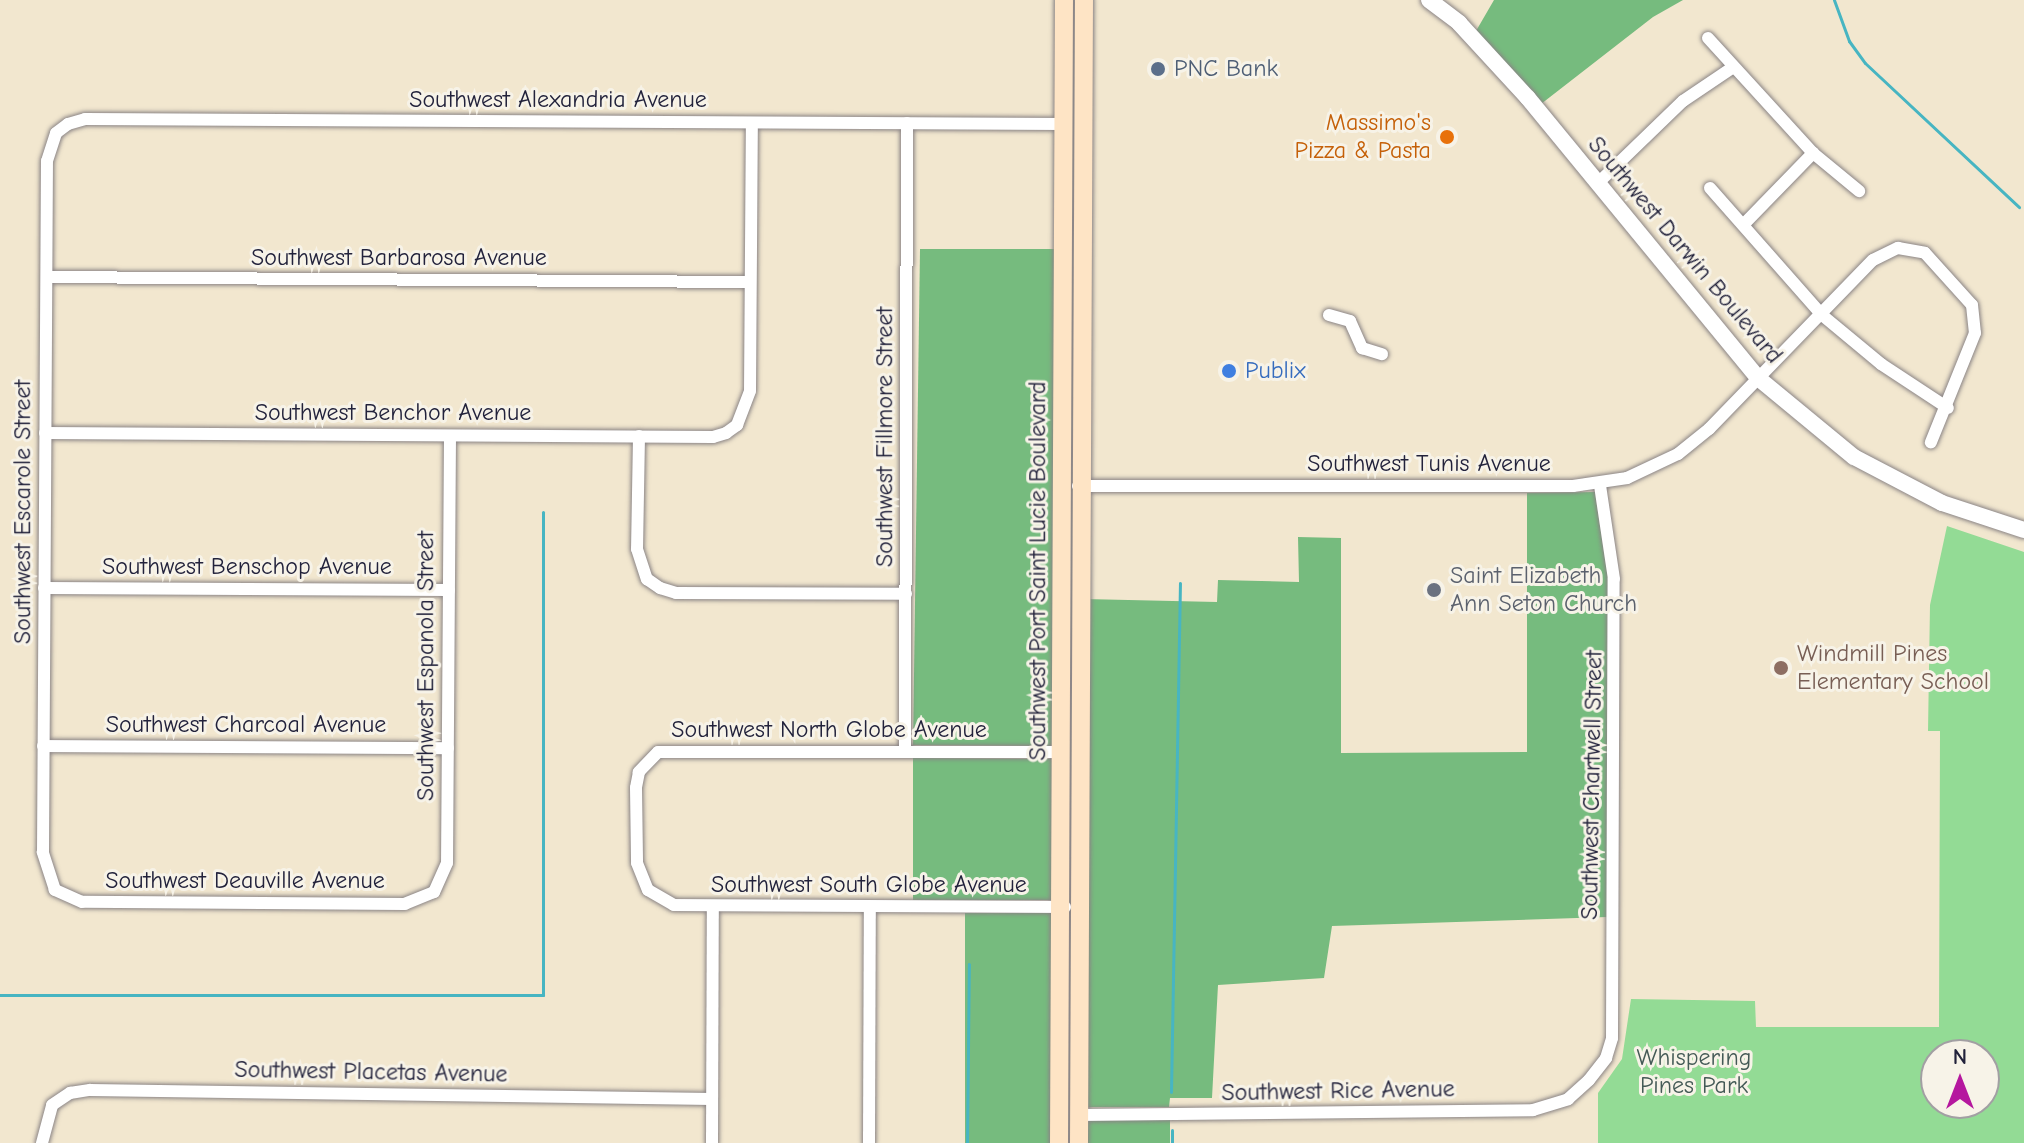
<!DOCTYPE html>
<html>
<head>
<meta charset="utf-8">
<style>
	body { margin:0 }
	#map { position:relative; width:2024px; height:1143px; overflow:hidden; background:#f2e7cf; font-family:"Comic Neue",sans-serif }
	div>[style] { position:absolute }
	.green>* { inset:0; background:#93db95 }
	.forest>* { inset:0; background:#76bb7e }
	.stream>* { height:3px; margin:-1.5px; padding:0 1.5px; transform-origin:1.5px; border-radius:1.5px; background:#47b5c2 }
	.roads { filter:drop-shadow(0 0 2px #8a8485) drop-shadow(0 0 2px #8a8485) }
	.minor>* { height:12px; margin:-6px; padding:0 6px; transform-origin:6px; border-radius:6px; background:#fff }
	.tertiary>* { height:16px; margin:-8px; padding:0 8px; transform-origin:8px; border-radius:8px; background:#fff }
	.secondary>* { height:18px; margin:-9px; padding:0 9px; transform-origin:9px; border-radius:9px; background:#fee4c5 }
	.dots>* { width:22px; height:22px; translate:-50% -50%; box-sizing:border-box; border:4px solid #f7f3e8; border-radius:50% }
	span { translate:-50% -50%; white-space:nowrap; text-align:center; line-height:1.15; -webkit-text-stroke:6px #f7f3e8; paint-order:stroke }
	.service-label { font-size:24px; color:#4e5e75 }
	.left { translate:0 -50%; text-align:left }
	.street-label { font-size:24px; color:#22223b }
	.food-label { font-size:24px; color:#c56008 }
	.right { translate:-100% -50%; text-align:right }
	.shop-label { font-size:24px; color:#366cbe }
	.worship-label { font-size:24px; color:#5b616d }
	.education-label { font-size:24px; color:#785e54 }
	.park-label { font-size:24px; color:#445a56 }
	.north { position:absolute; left:1920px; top:1039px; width:80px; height:80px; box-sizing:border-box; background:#f7f3e8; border:2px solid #a29fa3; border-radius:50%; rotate:0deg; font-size:22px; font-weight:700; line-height:32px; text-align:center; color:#22223b }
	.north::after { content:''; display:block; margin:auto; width:28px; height:36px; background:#b5179e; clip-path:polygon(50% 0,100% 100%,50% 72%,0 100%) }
</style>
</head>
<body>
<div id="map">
	<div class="green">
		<div style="clip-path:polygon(evenodd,1947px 526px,2024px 552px,2024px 1143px,1598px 1143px,1598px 1093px,1622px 1059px,1631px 999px,1755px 1001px,1756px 1027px,1939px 1027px,1940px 731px,1928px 731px,1930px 605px,1947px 526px,1936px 1055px,1984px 1055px,1984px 1103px,1936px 1103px,1936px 1055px)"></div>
	</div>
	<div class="forest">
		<div style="clip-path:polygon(1494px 0,1683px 0,1653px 17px,1541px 104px,1476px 31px)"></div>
		<div style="clip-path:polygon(920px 249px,1066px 249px,1064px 746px,913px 745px)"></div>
		<div style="clip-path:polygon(1595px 492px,1608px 578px,1607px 917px,1332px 926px,1324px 978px,1218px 985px,1212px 1098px,1170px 1098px,1169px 1107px,1075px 1107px,1084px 599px,1217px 602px,1218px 580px,1299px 582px,1298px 537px,1341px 538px,1341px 753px,1527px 752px,1527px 493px)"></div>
		<div style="clip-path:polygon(913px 758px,1064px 759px,1064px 900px,913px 900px)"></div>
		<div style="clip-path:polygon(965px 913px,1064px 913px,1063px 1143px,965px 1143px)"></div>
		<div style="clip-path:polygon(1075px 1120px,1170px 1120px,1170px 1143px,1074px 1143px)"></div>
	</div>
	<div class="stream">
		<div style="left:1834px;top:0;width:44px;rotate:69.9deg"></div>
		<div style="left:1849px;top:41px;width:27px;rotate:54deg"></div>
		<div style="left:1865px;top:63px;width:211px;rotate:43.1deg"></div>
		<div style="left:0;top:995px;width:543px"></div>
		<div style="left:543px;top:995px;width:483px;rotate:-90deg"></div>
		<div style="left:1171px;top:1092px;width:509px;rotate:-88.99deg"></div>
		<div style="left:1172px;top:1130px;width:13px;rotate:90deg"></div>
		<div style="left:967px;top:1143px;width:179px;rotate:-89.4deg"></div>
	</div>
	<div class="roads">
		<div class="minor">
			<div style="left:1708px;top:38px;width:156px;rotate:47.6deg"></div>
			<div style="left:1813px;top:153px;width:60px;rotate:39.6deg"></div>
			<div style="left:1598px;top:183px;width:118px;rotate:-44deg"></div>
			<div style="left:1683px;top:101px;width:59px;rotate:-34deg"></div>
			<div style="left:1710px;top:188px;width:169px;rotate:48.6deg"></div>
			<div style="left:1822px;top:315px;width:77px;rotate:39.7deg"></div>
			<div style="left:1881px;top:364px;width:80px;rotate:33.3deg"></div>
			<div style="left:1745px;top:223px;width:98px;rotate:-45.8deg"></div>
			<div style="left:47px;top:277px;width:703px;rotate:0.41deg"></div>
			<div style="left:1329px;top:315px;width:22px;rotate:16deg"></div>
			<div style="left:1350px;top:321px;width:30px;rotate:66deg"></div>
			<div style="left:1362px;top:348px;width:21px;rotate:17deg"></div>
			<div style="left:45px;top:433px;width:668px;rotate:0.34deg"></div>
			<div style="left:713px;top:437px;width:14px;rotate:-17deg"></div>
			<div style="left:726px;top:433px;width:14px;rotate:-36deg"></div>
			<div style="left:737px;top:425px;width:36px;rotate:-69deg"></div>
			<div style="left:750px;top:391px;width:268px;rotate:-89.6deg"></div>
			<div style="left:450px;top:436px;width:427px;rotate:90.4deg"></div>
			<div style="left:447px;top:863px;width:32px;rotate:114deg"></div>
			<div style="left:434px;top:892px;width:31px;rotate:158deg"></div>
			<div style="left:405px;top:904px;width:323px;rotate:-179.6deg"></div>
			<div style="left:82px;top:902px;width:30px;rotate:-156deg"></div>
			<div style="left:55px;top:890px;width:40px;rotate:-108deg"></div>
			<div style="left:43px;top:852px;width:691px;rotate:-89.67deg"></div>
			<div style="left:47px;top:161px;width:29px;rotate:-72deg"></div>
			<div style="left:56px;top:133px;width:15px;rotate:-37deg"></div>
			<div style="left:68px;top:124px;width:18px;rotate:-16deg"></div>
			<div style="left:85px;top:119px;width:978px;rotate:0.29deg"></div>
			<div style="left:639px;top:436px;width:113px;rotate:91deg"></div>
			<div style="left:637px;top:549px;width:32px;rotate:72deg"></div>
			<div style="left:647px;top:579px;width:16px;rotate:35deg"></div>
			<div style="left:660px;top:588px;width:17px;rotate:17deg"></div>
			<div style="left:676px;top:593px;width:230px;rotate:0.2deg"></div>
			<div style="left:1078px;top:486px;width:495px"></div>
			<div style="left:1573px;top:486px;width:55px;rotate:-8.4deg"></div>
			<div style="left:1627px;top:478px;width:56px;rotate:-25.2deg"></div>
			<div style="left:1678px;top:454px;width:40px;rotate:-39deg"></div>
			<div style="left:1709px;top:429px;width:235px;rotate:-45.9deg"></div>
			<div style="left:1873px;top:260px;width:28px;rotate:-26deg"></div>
			<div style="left:1898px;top:248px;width:27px;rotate:10deg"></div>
			<div style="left:1925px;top:253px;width:70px;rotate:47.9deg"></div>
			<div style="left:1972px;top:305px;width:28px;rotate:84deg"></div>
			<div style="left:1975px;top:333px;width:118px;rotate:112deg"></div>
			<div style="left:44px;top:588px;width:405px;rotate:0.3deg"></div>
			<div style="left:43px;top:746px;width:405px;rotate:0.3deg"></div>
			<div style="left:905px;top:751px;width:628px;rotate:-89.82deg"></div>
			<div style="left:1060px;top:752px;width:402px;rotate:180deg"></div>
			<div style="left:658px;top:752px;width:28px;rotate:134deg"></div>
			<div style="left:639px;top:772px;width:16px;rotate:101deg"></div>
			<div style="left:636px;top:788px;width:75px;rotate:89.2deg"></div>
			<div style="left:637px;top:863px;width:29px;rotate:68deg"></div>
			<div style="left:648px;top:890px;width:30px;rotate:30deg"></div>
			<div style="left:674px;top:905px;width:391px;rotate:0.3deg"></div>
			<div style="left:1079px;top:1115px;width:454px;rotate:-0.6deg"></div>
			<div style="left:1533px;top:1110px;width:37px;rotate:-17deg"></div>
			<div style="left:1568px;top:1099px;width:28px;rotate:-42deg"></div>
			<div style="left:1589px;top:1080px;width:28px;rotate:-52deg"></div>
			<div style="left:1606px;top:1058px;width:21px;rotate:-73deg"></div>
			<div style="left:1612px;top:1038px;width:459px;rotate:-89.8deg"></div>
			<div style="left:1614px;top:579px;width:95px;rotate:-98.5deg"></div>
			<div style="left:42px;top:1143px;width:39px;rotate:-75deg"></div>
			<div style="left:52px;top:1105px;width:22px;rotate:-34deg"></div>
			<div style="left:70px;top:1093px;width:20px;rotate:-9deg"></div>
			<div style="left:90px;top:1090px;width:622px;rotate:0.83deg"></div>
			<div style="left:712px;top:1143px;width:237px;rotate:-89.8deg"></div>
			<div style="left:869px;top:1143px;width:236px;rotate:-89.8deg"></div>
		</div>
		<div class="tertiary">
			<div style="left:1429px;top:0;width:38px;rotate:37deg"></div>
			<div style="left:1459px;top:23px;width:102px;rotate:47.4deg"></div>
			<div style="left:1528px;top:98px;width:362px;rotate:50.6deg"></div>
			<div style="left:1758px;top:378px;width:124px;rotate:39.5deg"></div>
			<div style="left:1854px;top:457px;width:99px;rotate:27.6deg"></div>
			<div style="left:1942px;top:503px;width:86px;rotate:18.2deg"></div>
		</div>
		<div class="secondary">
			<div style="left:1059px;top:1143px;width:1143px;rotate:-89.75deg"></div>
			<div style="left:1079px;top:1143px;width:1143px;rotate:-89.75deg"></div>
		</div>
	</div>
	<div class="dots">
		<div style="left:1158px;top:69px;background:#5c6f8a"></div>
		<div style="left:1447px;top:137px;background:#e8710a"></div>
		<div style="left:1229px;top:371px;background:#3f7fe0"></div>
		<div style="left:1434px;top:590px;background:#6b7280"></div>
		<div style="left:1781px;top:668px;background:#8d6e63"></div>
	</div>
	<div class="service-label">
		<span class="left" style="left:1174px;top:69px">PNC Bank</span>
	</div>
	<div class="street-label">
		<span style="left:558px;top:100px">Southwest Alexandria Avenue</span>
		<span style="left:1685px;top:250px;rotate:50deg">Southwest Darwin Boulevard</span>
		<span style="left:399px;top:258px">Southwest Barbarosa Avenue</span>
		<span style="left:393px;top:413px">Southwest Benchor Avenue</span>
		<span style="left:885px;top:437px;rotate:-90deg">Southwest Fillmore Street</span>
		<span style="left:1429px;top:464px">Southwest Tunis Avenue</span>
		<span style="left:23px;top:512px;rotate:-90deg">Southwest Escarole Street</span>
		<span style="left:247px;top:567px">Southwest Benschop Avenue</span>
		<span style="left:1038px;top:571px;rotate:-90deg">Southwest Port Saint Lucie Boulevard</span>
		<span style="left:426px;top:666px;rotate:-90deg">Southwest Espanola Street</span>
		<span style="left:246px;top:725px">Southwest Charcoal Avenue</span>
		<span style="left:829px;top:730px">Southwest North Globe Avenue</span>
		<span style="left:1592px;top:785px;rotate:-89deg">Southwest Chartwell Street</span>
		<span style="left:245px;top:881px">Southwest Deauville Avenue</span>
		<span style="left:869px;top:885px">Southwest South Globe Avenue</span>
		<span style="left:371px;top:1072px;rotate:1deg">Southwest Placetas Avenue</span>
		<span style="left:1338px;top:1091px;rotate:-1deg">Southwest Rice Avenue</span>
	</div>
	<div class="food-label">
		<span class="right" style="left:1431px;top:137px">Massimo's<br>Pizza &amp; Pasta</span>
	</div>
	<div class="shop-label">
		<span class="left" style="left:1245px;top:371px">Publix</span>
	</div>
	<div class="worship-label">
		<span class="left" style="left:1450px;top:590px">Saint Elizabeth<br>Ann Seton Church</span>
	</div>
	<div class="education-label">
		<span class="left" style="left:1797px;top:668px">Windmill Pines<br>Elementary School</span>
	</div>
	<div class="park-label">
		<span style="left:1694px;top:1072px">Whispering<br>Pines Park</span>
	</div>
	<div class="north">N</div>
</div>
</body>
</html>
